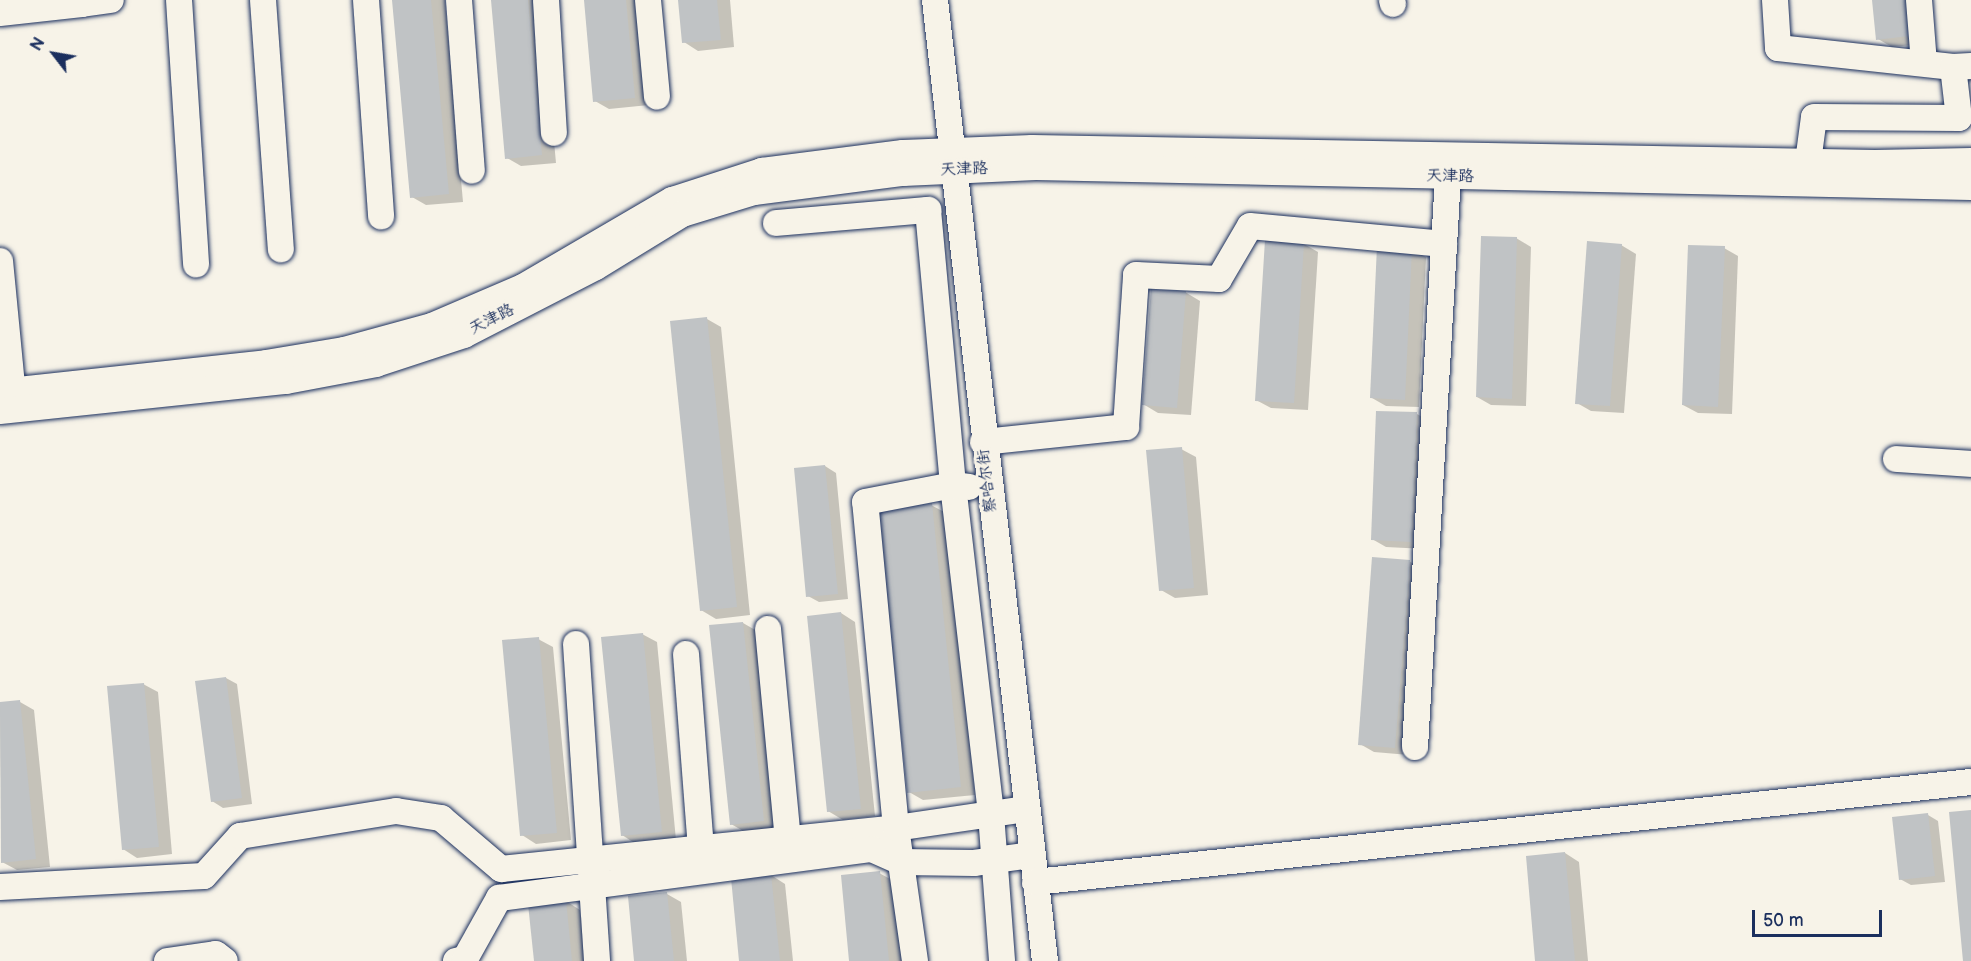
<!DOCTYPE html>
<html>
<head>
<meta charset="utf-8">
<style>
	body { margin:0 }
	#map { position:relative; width:1971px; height:961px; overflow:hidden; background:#f7f3e8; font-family:"Balsamiq Sans","LXGW WenKai TC",sans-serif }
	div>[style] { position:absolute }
	.shadow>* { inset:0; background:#0003 }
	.building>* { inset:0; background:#c0c3c5 }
	.roads { filter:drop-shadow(0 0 2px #1b2f5e) drop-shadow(0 0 2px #1b2f5e) }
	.minor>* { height:26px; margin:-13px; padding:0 13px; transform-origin:13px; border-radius:13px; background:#f7f3e8 }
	span { translate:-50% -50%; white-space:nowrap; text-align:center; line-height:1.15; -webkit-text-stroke:6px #f7f3e8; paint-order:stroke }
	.street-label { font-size:16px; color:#1b2f5e }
	.north { position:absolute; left:24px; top:24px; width:60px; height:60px; -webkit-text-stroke:4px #f7f3e8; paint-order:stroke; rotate:301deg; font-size:16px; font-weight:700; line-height:24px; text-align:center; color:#1b2f5e }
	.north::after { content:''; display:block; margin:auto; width:21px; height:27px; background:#1b2f5e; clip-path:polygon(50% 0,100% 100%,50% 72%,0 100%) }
	.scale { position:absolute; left:1752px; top:910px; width:130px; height:27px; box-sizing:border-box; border:3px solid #1b2f5e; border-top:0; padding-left:8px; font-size:18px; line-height:21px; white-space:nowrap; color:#1b2f5e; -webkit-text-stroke:4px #f7f3e8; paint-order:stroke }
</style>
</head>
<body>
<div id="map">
	<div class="shadow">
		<div style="clip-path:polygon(394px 0,445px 0,463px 202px,426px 205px,412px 197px)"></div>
		<div style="clip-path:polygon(492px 0,541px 0,556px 163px,521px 166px,507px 158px)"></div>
		<div style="clip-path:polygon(586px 0,639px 0,649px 105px,609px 109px,595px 101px)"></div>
		<div style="clip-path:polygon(680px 0,730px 0,734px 47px,698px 51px,684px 42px)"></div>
		<div style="clip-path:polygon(1873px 0,1918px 0,1923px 44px,1892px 47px,1878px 39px)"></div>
		<div style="clip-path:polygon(1516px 238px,1531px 247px,1526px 406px,1491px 405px,1477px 397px)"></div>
		<div style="clip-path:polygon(1304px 244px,1318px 252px,1308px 410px,1271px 408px,1256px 400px)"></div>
		<div style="clip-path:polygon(1621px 245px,1636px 254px,1624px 413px,1591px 411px,1577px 403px)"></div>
		<div style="clip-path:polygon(1724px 248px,1738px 256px,1732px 414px,1698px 413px,1683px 405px)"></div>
		<div style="clip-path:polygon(1412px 249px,1426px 257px,1419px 407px,1386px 406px,1372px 398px)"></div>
		<div style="clip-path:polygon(1185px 292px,1200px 301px,1191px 415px,1158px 413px,1143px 404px)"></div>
		<div style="clip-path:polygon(707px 319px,721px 327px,750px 615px,716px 619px,701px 610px)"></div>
		<div style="clip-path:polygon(1417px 414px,1431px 422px,1425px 549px,1386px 547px,1372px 539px)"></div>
		<div style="clip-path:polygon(1181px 449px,1196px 457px,1208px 595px,1175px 598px,1161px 590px)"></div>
		<div style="clip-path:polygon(825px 466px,836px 473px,848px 599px,819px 602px,808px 596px)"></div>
		<div style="clip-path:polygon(931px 505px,946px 513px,975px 795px,923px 800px,909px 792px)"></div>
		<div style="clip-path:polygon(1409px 561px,1423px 570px,1409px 755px,1374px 752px,1360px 744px)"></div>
		<div style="clip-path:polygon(841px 613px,855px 622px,875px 816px,843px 820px,828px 811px)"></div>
		<div style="clip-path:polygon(743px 623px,757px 631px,778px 829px,745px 832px,731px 824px)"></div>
		<div style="clip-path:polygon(642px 634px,657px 642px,676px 840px,636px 844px,622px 835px)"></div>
		<div style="clip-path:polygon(538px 639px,553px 647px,571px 840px,536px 844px,522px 835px)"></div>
		<div style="clip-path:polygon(226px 678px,237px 684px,252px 804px,223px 808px,212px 801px,197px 682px)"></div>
		<div style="clip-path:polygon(143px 684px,158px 692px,172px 854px,137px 858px,123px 849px)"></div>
		<div style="clip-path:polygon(20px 702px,34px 710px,50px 867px,17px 870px,2px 862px,0 704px)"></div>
		<div style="clip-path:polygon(1928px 815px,1938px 821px,1945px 882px,1911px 885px,1900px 879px)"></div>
		<div style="clip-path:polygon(1565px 853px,1579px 862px,1588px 961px,1537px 961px,1527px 857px)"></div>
		<div style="clip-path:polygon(879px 873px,894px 881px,902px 961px,851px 961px)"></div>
		<div style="clip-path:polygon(771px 875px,785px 884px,793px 961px,740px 961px)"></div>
		<div style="clip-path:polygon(667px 894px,681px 902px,687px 961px,636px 961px)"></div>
		<div style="clip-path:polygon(566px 901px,580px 910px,585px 961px,535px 961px)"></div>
	</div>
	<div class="building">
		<div style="clip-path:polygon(392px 0,431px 0,449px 194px,410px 198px)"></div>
		<div style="clip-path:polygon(491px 0,528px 0,542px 155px,505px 159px)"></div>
		<div style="clip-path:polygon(584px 0,626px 0,635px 98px,593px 102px)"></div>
		<div style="clip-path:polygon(678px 0,717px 0,721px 40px,682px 43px)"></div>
		<div style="clip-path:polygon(1872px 0,1905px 0,1909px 36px,1876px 40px)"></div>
		<div style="clip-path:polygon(1481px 236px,1517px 237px,1512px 399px,1476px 397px)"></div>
		<div style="clip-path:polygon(1265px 240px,1304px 243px,1294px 403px,1255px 401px)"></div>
		<div style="clip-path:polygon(1587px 241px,1622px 244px,1610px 406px,1575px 404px)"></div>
		<div style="clip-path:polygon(1688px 245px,1725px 246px,1718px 407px,1682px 405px)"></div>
		<div style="clip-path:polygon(1377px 246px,1412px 248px,1405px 400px,1370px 398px)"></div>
		<div style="clip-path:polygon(1151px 289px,1186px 291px,1177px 408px,1142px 405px)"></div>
		<div style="clip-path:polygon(707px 317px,737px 607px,700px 611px,670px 321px)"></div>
		<div style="clip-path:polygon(1376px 411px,1417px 412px,1411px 542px,1371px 540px)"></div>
		<div style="clip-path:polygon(1182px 447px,1194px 588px,1159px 591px,1146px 450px)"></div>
		<div style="clip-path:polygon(825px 465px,838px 594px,806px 597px,794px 468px)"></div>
		<div style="clip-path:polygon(932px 503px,961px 787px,907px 793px,878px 509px)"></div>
		<div style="clip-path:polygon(1372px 557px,1410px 560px,1395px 748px,1358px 745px)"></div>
		<div style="clip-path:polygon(841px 612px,861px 809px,827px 812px,807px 616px)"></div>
		<div style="clip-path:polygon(743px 622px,764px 821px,730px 825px,709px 625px)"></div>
		<div style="clip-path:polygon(643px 633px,662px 832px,621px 836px,601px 637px)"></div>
		<div style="clip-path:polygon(539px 637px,557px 833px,520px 836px,502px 640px)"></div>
		<div style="clip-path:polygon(226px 677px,242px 798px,211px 802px,195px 681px)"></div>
		<div style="clip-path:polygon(144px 683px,159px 847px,122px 850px,107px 686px)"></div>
		<div style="clip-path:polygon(20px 700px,36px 859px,1px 863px,0 702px)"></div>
		<div style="clip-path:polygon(1971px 810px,1971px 961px,1963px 961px,1949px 812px)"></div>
		<div style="clip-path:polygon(1928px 813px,1935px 876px,1899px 880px,1892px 817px)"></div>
		<div style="clip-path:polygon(1565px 852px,1575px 961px,1535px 961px,1526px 856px)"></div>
		<div style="clip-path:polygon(880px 871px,889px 961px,849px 961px,841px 875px)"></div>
		<div style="clip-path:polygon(771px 874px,780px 961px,739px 961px,731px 878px)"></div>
		<div style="clip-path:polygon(667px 892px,674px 961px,634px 961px,628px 896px)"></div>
		<div style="clip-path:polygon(566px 900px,572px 961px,534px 961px,528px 904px)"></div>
	</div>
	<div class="roads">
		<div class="minor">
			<div style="left:179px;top:0;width:265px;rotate:86.3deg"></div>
			<div style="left:263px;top:0;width:250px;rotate:85.9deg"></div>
			<div style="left:366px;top:0;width:217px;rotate:86deg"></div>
			<div style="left:459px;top:0;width:171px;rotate:85.7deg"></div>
			<div style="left:546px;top:0;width:133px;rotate:86.6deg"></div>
			<div style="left:648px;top:0;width:97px;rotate:84.7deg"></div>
			<div style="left:935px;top:0;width:967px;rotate:83.47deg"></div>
			<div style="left:1392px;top:0;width:4px;rotate:76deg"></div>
			<div style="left:1775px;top:0;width:48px;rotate:86.4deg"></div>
			<div style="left:1778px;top:48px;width:176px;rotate:6.2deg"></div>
			<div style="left:1919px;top:0;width:63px;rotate:85.5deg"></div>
			<div style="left:82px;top:4px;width:29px;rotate:-8deg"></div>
			<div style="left:0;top:13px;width:82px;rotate:-6.3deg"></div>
			<div style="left:82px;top:4px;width:4px;rotate:-104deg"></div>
			<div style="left:1808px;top:162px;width:45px;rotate:-82.4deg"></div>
			<div style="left:1814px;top:117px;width:145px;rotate:0.4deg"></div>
			<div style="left:1959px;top:118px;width:51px;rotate:-96.7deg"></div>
			<div style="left:1953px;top:67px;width:18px;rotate:-3deg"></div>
			<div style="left:776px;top:223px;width:153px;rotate:-4.9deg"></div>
			<div style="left:928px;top:210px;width:276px;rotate:84.8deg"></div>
			<div style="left:953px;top:485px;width:331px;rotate:83.4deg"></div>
			<div style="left:991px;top:814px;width:147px;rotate:85.7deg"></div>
			<div style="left:0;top:261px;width:146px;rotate:84.5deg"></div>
			<div style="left:0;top:392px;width:268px;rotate:-6.2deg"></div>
			<div style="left:266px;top:363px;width:79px;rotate:-9.5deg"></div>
			<div style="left:344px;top:350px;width:91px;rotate:-15.3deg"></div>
			<div style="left:432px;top:326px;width:99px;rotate:-23.2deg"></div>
			<div style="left:523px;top:287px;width:173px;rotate:-30.3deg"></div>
			<div style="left:672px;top:200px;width:95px;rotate:-17.9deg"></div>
			<div style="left:762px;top:171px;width:142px;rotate:-7.3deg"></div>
			<div style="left:903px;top:153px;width:129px;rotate:-2.2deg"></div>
			<div style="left:1032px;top:148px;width:843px;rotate:1.02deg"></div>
			<div style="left:1875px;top:163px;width:96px;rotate:-1.2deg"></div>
			<div style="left:0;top:411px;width:288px;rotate:-6deg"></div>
			<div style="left:286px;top:381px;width:92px;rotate:-10.7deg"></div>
			<div style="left:376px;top:364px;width:93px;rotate:-18.2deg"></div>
			<div style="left:464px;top:335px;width:148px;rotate:-27.3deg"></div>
			<div style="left:596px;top:267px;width:101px;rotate:-31.6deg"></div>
			<div style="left:682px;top:214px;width:75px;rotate:-17deg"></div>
			<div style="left:754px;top:192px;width:150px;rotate:-7.3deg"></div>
			<div style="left:903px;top:173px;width:133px;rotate:-2.6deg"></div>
			<div style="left:1036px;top:167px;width:935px;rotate:1.23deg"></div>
			<div style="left:983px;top:442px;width:144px;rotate:-6deg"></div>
			<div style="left:1126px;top:427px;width:152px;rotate:-86.2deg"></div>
			<div style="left:1136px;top:275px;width:83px;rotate:2.8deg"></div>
			<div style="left:1219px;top:279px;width:61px;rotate:-59.7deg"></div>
			<div style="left:1250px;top:226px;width:195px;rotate:5.3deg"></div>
			<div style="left:1896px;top:459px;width:75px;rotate:3.8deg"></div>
			<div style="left:768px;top:629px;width:211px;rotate:84.6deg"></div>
			<div style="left:576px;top:644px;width:318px;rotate:86.2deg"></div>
			<div style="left:686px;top:654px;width:195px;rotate:85.6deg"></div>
			<div style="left:1415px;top:747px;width:571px;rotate:-86.69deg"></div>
			<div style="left:1035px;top:882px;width:941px;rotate:-6.1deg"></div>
			<div style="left:0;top:887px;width:204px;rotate:-3.1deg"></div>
			<div style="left:204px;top:876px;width:54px;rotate:-48deg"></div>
			<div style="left:240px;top:836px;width:158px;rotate:-9.1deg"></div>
			<div style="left:396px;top:811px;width:46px;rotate:8.8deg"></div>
			<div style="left:441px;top:818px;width:79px;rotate:40.4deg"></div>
			<div style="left:501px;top:869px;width:397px;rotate:-5.9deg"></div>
			<div style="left:896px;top:828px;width:132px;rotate:-8.3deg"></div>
			<div style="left:167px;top:961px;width:49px;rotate:-8.1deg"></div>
			<div style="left:216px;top:954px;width:11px;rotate:38deg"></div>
			<div style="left:456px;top:961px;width:9px;rotate:-13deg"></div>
			<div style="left:465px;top:959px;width:70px;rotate:-60.9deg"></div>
			<div style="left:499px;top:898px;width:376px;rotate:-7.5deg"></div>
			<div style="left:872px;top:849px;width:32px;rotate:24deg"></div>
			<div style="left:901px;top:862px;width:73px;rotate:0.8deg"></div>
			<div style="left:974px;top:863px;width:59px;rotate:-7.9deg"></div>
			<div style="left:915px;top:961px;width:134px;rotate:-98.1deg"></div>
			<div style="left:896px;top:828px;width:327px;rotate:-95.4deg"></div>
			<div style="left:865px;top:502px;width:90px;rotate:-10.9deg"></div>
			<div style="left:953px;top:485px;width:16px;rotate:7deg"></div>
		</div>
	</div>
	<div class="street-label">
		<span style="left:964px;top:170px;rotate:-2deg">天津路</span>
		<span style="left:1450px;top:177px;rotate:1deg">天津路</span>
		<span style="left:492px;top:320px;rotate:-27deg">天津路</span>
		<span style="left:988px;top:481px;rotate:-97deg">察哈尔街</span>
	</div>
	<div class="north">N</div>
	<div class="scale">50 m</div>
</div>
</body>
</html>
